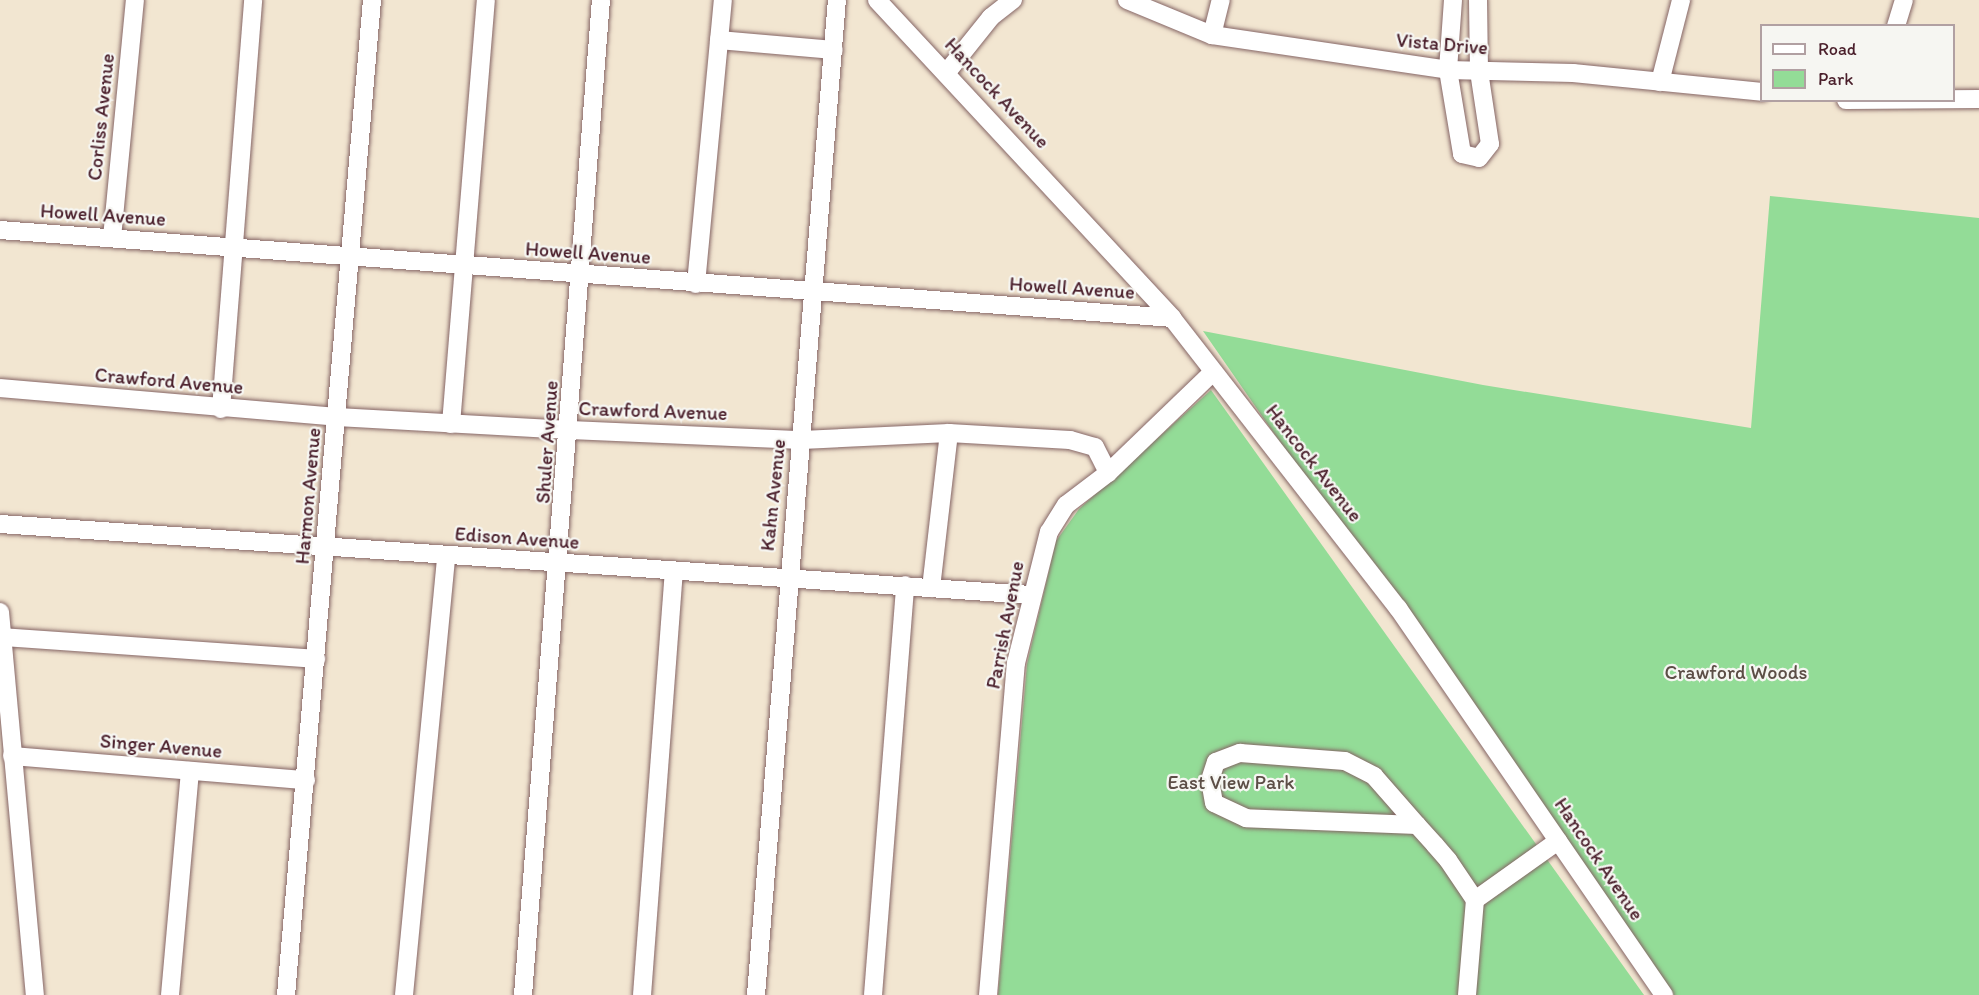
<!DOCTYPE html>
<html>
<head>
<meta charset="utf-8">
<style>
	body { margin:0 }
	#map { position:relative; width:1979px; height:995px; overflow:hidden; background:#f2e6d1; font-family:Itim,sans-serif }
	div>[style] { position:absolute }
	.green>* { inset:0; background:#93dc97 }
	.roads { filter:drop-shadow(0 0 2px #856565) drop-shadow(0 0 2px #856565) }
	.minor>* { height:18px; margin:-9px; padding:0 9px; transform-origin:9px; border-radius:9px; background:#fff }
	span { translate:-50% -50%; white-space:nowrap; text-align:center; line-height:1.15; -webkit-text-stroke:4.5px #f6f6f2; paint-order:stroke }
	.street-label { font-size:20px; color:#4a1f2b }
	.park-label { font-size:20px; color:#5c4e46 }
	.legend { position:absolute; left:1760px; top:24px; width:195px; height:78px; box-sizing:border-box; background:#f6f6f2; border:2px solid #b1a0a2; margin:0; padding:8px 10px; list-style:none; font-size:18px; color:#4a1f2b }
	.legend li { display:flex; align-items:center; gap:12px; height:30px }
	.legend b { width:30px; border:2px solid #b1a0a2 }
</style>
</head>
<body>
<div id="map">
	<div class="green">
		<div style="clip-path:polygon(1770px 196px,1979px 218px,1979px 995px,1664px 995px,1203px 331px,1483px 385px,1751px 428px)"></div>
		<div style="clip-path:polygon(1211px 390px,1644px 995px,998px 995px,1027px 664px,1056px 541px,1079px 509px)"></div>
	</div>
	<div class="roads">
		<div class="minor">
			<div style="left:877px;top:0;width:434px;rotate:47.1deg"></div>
			<div style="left:1172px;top:318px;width:368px;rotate:52.1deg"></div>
			<div style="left:1398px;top:608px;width:470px;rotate:55.5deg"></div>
			<div style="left:1127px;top:0;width:92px;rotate:22.4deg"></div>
			<div style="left:1212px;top:35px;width:239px;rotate:8.4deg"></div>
			<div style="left:1448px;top:70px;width:125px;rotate:1.4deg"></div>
			<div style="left:1573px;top:73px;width:190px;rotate:5.7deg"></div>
			<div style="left:1453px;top:0;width:70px;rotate:94.1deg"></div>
			<div style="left:1448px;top:70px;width:85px;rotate:80.5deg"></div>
			<div style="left:1462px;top:154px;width:17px;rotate:13deg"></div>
			<div style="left:1479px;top:158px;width:18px;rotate:-52deg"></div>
			<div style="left:1490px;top:144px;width:74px;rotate:-98.6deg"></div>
			<div style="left:1479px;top:71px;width:71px;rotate:-90.8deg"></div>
			<div style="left:1896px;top:26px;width:27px;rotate:-73deg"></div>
			<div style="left:1212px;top:35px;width:36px;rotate:-76deg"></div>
			<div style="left:719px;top:40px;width:115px;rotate:5deg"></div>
			<div style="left:947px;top:72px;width:70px;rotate:-51.3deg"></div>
			<div style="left:991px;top:17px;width:28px;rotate:-38deg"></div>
			<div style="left:1660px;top:82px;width:85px;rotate:-75.6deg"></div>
			<div style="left:1846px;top:100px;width:133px;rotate:-0.4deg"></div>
			<div style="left:0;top:230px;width:1175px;rotate:4.29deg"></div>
			<div style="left:112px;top:238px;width:239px;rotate:-84.5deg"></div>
			<div style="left:696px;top:284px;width:285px;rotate:-84.6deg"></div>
			<div style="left:0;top:388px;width:338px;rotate:4.9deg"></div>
			<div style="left:337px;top:417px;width:233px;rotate:3.2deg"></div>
			<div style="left:570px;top:430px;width:232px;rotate:2.5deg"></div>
			<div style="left:802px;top:440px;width:147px;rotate:-2.7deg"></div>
			<div style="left:949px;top:433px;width:121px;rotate:3.3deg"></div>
			<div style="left:1070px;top:440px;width:26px;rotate:16deg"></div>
			<div style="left:1095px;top:447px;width:29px;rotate:63deg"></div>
			<div style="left:221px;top:409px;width:410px;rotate:-85.5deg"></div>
			<div style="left:451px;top:424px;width:425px;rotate:-85.3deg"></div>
			<div style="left:0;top:524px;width:1032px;rotate:3.94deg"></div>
			<div style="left:931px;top:588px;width:156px;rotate:-83.4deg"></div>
			<div style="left:0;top:612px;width:385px;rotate:84.8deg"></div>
			<div style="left:2px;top:637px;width:315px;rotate:4deg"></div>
			<div style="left:12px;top:756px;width:295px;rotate:4.7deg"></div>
			<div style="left:1417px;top:825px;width:171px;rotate:-177.7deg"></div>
			<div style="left:1246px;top:818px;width:35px;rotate:-155deg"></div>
			<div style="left:1214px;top:803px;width:23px;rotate:-100deg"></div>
			<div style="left:1210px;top:780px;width:19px;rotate:-72deg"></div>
			<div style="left:1216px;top:762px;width:26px;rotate:-21deg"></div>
			<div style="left:1240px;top:753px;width:105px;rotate:4.4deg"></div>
			<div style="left:1345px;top:761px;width:33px;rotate:27deg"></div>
			<div style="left:1374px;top:776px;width:65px;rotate:48.7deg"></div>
			<div style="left:1417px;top:825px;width:27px;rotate:48deg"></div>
			<div style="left:1435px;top:845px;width:20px;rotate:49deg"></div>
			<div style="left:1448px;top:860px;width:48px;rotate:56deg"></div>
			<div style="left:170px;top:995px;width:225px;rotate:-84.9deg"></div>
			<div style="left:286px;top:995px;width:999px;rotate:-85.06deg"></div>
			<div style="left:404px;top:995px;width:441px;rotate:-84.5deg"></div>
			<div style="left:523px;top:995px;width:998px;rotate:-85.52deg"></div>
			<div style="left:642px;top:995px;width:424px;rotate:-85.7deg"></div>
			<div style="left:756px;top:995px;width:998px;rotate:-85.35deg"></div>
			<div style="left:873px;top:995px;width:411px;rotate:-85.5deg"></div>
			<div style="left:988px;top:995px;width:333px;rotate:-85.2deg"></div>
			<div style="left:1016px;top:663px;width:135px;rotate:-75.9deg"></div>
			<div style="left:1049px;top:532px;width:32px;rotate:-58deg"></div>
			<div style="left:1066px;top:505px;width:53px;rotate:-37.3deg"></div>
			<div style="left:1108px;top:473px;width:146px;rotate:-43.9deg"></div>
			<div style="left:1467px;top:995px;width:95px;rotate:-85.2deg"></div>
			<div style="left:1475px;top:900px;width:102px;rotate:-35.4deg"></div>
		</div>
	</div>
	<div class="street-label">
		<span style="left:1442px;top:44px;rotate:5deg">Vista Drive</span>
		<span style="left:997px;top:93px;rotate:47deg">Hancock Avenue</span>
		<span style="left:101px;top:117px;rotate:-84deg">Corliss Avenue</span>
		<span style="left:103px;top:215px;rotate:4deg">Howell Avenue</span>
		<span style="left:588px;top:253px;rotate:4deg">Howell Avenue</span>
		<span style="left:1072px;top:288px;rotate:4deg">Howell Avenue</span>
		<span style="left:169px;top:381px;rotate:5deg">Crawford Avenue</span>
		<span style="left:653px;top:411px;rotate:2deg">Crawford Avenue</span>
		<span style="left:547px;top:442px;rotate:-86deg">Shuler Avenue</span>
		<span style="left:1314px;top:463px;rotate:52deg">Hancock Avenue</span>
		<span style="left:773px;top:495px;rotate:-84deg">Kahn Avenue</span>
		<span style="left:308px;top:496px;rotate:-85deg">Harmon Avenue</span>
		<span style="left:517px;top:538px;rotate:4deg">Edison Avenue</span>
		<span style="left:1005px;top:625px;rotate:-79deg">Parrish Avenue</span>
		<span style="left:161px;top:746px;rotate:5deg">Singer Avenue</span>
		<span style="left:1599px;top:859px;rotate:56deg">Hancock Avenue</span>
	</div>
	<div class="park-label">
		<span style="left:1736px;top:672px">Crawford Woods</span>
		<span style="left:1231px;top:782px">East View Park</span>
	</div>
	<ul class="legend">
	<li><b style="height:8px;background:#fff"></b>Road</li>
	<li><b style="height:16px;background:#93dc97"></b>Park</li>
	</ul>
</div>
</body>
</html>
